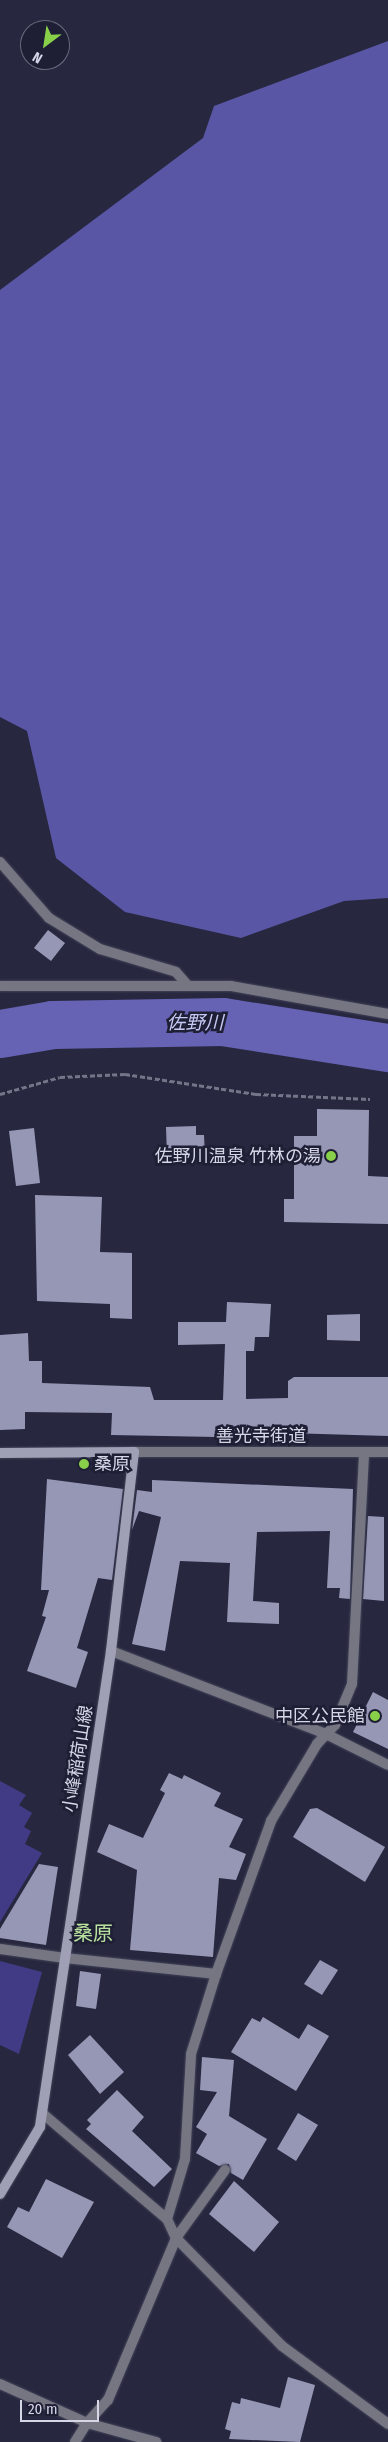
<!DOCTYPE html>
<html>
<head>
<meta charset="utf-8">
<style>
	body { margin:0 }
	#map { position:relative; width:388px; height:2442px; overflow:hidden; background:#27283f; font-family:"Fira Sans Condensed","Noto Sans JP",sans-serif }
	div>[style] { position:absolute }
	.green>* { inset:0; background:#413b85 }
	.forest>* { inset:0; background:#5a56a6 }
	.river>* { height:48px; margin:-24px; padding:0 24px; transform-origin:24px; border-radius:24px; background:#6663b4 }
	.building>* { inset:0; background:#9697b5 }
	.path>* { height:3px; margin-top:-1.5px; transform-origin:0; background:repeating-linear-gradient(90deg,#747589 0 5px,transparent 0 7.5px) }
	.roads { filter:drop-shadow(0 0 1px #43445a) drop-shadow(0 0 1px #43445a) }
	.service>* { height:10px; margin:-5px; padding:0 5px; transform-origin:5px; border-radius:5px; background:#757682 }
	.minor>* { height:10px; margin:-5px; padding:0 5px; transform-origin:5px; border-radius:5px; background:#757682 }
	.tertiary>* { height:10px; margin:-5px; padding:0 5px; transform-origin:5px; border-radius:5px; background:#757682 }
	.secondary>* { height:10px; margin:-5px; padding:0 5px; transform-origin:5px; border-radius:5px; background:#9fa0b5 }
	.dots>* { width:14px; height:14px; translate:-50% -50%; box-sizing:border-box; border:2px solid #1e1e35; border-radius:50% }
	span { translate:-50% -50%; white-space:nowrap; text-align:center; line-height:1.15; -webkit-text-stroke:5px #1e1e35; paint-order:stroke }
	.poi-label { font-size:18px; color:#d5d6e6 }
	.right { translate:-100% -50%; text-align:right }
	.left { translate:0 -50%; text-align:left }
	.street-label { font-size:18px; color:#d5d6e6 }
	.water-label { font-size:19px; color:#c7c9f5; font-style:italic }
	.quarter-label { font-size:20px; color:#b8e19d }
	.north { position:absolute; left:20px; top:20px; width:50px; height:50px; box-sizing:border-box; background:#1e1e35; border:1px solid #67687c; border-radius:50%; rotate:211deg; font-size:14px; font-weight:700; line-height:20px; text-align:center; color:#d5d6e6 }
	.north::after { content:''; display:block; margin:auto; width:18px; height:22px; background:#88cf4a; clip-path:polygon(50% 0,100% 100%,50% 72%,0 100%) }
	.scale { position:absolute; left:20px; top:2400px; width:79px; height:22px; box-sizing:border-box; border:2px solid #d5d6e6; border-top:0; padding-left:6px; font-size:15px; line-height:18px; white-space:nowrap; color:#d5d6e6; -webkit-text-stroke:4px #1e1e35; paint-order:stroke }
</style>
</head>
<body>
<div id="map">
	<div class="green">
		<div style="clip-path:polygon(0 1781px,26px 1795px,19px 1805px,32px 1813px,24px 1827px,31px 1831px,25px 1844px,42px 1853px,0 1922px)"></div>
		<div style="clip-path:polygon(0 1961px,42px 1972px,19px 2054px,0 2045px)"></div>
	</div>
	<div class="forest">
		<div style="clip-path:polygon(388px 41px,388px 898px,344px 901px,241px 938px,125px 912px,56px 858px,27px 731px,0 717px,0 290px,203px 138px,214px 106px)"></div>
	</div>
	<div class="river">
		<div style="left:0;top:1034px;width:54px;rotate:-9.6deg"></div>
		<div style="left:53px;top:1025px;width:170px;rotate:-1deg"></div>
		<div style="left:223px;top:1022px;width:167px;rotate:9deg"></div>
	</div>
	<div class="building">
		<div style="clip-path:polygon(48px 930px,65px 943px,51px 961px,34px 948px)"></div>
		<div style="clip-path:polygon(317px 1109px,369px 1110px,368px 1176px,388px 1177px,388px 1224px,284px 1222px,284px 1199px,294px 1199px,294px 1136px,317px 1136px)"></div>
		<div style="clip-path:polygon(196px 1126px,196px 1135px,204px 1135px,205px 1156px,167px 1157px,166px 1127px)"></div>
		<div style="clip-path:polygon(34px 1128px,40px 1183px,16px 1186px,9px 1131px)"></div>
		<div style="clip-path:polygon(35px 1195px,102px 1197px,100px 1252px,132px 1253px,132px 1319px,110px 1318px,110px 1304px,37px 1301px)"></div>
		<div style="clip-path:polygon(227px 1302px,271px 1304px,269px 1337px,255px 1337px,254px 1351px,246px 1351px,246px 1399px,288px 1398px,288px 1381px,294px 1377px,388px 1377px,388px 1436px,216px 1431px,216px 1437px,111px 1435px,112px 1413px,25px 1412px,25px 1429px,0 1430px,0 1335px,28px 1333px,29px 1361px,42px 1361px,42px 1383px,150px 1387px,154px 1400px,223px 1400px,225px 1344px,178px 1345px,178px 1322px,226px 1322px)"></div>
		<div style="clip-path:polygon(360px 1314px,360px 1341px,327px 1340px,327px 1315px)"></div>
		<div style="clip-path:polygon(47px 1479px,123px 1489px,112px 1580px,98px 1578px,77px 1648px,88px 1652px,76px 1688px,27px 1671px,46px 1617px,42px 1616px,49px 1590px,41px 1590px)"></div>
		<div style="clip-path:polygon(152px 1480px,353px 1489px,350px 1599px,339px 1598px,340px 1588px,327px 1588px,330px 1531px,257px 1532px,253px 1601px,279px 1603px,279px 1624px,227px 1622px,230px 1563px,180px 1561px,165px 1651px,132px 1644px,161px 1517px,139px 1511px,132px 1530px,137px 1490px,152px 1492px)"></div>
		<div style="clip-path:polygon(368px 1516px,384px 1517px,384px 1601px,363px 1599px)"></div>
		<div style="clip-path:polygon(373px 1692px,388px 1700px,388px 1749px,353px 1732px)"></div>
		<div style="clip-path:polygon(169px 1773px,182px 1779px,184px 1775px,221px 1793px,214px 1806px,243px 1819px,229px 1847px,246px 1854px,236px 1880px,219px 1878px,213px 1957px,130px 1950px,137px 1870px,97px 1852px,109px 1824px,143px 1838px,165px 1793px,160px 1790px)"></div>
		<div style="clip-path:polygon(317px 1808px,385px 1847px,365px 1882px,293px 1837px,310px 1809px)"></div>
		<div style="clip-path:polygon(39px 1864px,58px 1867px,46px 1945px,0 1938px,0 1929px)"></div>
		<div style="clip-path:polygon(320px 1960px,338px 1970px,322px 1995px,304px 1984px)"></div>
		<div style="clip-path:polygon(80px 1971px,101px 1974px,96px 2009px,76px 2006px)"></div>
		<div style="clip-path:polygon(263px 2017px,299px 2039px,308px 2024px,329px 2036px,296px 2091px,231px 2052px,252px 2018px,260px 2022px)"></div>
		<div style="clip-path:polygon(90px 2035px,124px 2072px,100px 2094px,68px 2055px)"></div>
		<div style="clip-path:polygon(202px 2057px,234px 2060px,229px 2116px,267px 2139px,243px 2180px,231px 2173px,229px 2164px,219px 2166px,196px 2153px,207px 2134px,196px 2127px,217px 2092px,200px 2090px)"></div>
		<div style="clip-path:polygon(117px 2090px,144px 2117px,132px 2131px,172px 2169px,154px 2187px,86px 2129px,91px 2124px,87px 2120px)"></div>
		<div style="clip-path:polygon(298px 2113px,318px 2125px,296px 2161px,277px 2149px)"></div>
		<div style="clip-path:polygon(46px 2179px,94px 2202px,62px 2258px,7px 2227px,18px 2207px,29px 2212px)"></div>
		<div style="clip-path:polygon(234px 2181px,279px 2222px,254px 2252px,209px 2214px)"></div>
		<div style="clip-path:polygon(288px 2377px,315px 2385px,300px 2442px,229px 2439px,231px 2431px,225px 2429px,232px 2402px,240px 2404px,241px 2398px,280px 2408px)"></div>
	</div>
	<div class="path">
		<div style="left:0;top:1094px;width:62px;rotate:-15.8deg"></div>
		<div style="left:60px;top:1077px;width:65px;rotate:-2.6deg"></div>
		<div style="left:125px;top:1074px;width:133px;rotate:8.7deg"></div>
		<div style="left:256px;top:1094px;width:114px;rotate:2.5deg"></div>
	</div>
	<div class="roads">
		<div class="service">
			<div style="left:0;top:1949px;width:66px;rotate:7.9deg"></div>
			<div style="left:42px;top:2113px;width:164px;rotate:40.3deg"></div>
			<div style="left:167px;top:2219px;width:21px;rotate:65deg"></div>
			<div style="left:176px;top:2238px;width:151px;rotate:45.5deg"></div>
			<div style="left:282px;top:2346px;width:132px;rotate:36.3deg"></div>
			<div style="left:167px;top:2219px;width:63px;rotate:-73.3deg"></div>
			<div style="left:185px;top:2159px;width:105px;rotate:-86.7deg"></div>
			<div style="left:191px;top:2054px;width:84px;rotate:-72.6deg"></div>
			<div style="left:216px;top:1974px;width:163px;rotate:-70.2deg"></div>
			<div style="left:271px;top:1821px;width:90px;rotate:-59.1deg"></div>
			<div style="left:317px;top:1744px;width:26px;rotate:-47deg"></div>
			<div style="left:335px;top:1725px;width:44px;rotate:-67.5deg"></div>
			<div style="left:352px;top:1684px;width:232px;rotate:-87deg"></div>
			<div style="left:87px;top:2423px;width:31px;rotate:-48deg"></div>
			<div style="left:108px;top:2400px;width:176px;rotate:-67.2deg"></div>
			<div style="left:176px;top:2238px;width:84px;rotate:-54.2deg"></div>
		</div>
		<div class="minor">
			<div style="left:0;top:862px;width:74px;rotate:48.8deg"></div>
			<div style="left:49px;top:918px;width:60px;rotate:31.3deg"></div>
			<div style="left:100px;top:949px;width:79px;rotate:16.8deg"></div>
			<div style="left:176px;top:972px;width:18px;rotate:49deg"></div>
			<div style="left:0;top:986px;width:231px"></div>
			<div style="left:231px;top:986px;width:159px;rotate:10.1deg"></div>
			<div style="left:111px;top:1651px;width:230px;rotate:21.1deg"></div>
			<div style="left:326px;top:1734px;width:69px;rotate:26.6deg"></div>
			<div style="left:65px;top:1958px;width:152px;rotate:6deg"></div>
			<div style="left:0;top:2384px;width:95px;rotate:24.1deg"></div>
			<div style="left:87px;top:2423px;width:72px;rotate:15.4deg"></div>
			<div style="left:75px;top:2442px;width:22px;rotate:-58deg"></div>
		</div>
		<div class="tertiary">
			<div style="left:134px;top:1452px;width:254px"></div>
		</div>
		<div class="secondary">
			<div style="left:0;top:1453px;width:134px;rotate:-0.4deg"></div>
			<div style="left:134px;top:1452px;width:200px;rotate:96.6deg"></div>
			<div style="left:111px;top:1651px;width:481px;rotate:98.5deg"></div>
			<div style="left:40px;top:2127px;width:78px;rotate:120.8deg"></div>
		</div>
	</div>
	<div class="dots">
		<div style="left:331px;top:1156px;background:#88cf4a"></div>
		<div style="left:84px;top:1464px;background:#88cf4a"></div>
		<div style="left:375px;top:1716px;background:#88cf4a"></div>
	</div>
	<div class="poi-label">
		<span class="right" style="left:321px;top:1156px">佐野川温泉 竹林の湯</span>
		<span class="left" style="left:94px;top:1464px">桑原</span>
		<span class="right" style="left:365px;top:1716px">中区公民館</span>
	</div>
	<div class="street-label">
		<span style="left:261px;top:1436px">善光寺街道</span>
		<span style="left:78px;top:1759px;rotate:-81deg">小峰稲荷山線</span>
	</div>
	<div class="water-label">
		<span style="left:195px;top:1023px">佐野川</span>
	</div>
	<div class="quarter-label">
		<span style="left:93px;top:1933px">桑原</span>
	</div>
	<div class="north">N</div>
	<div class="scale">20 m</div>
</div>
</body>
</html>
